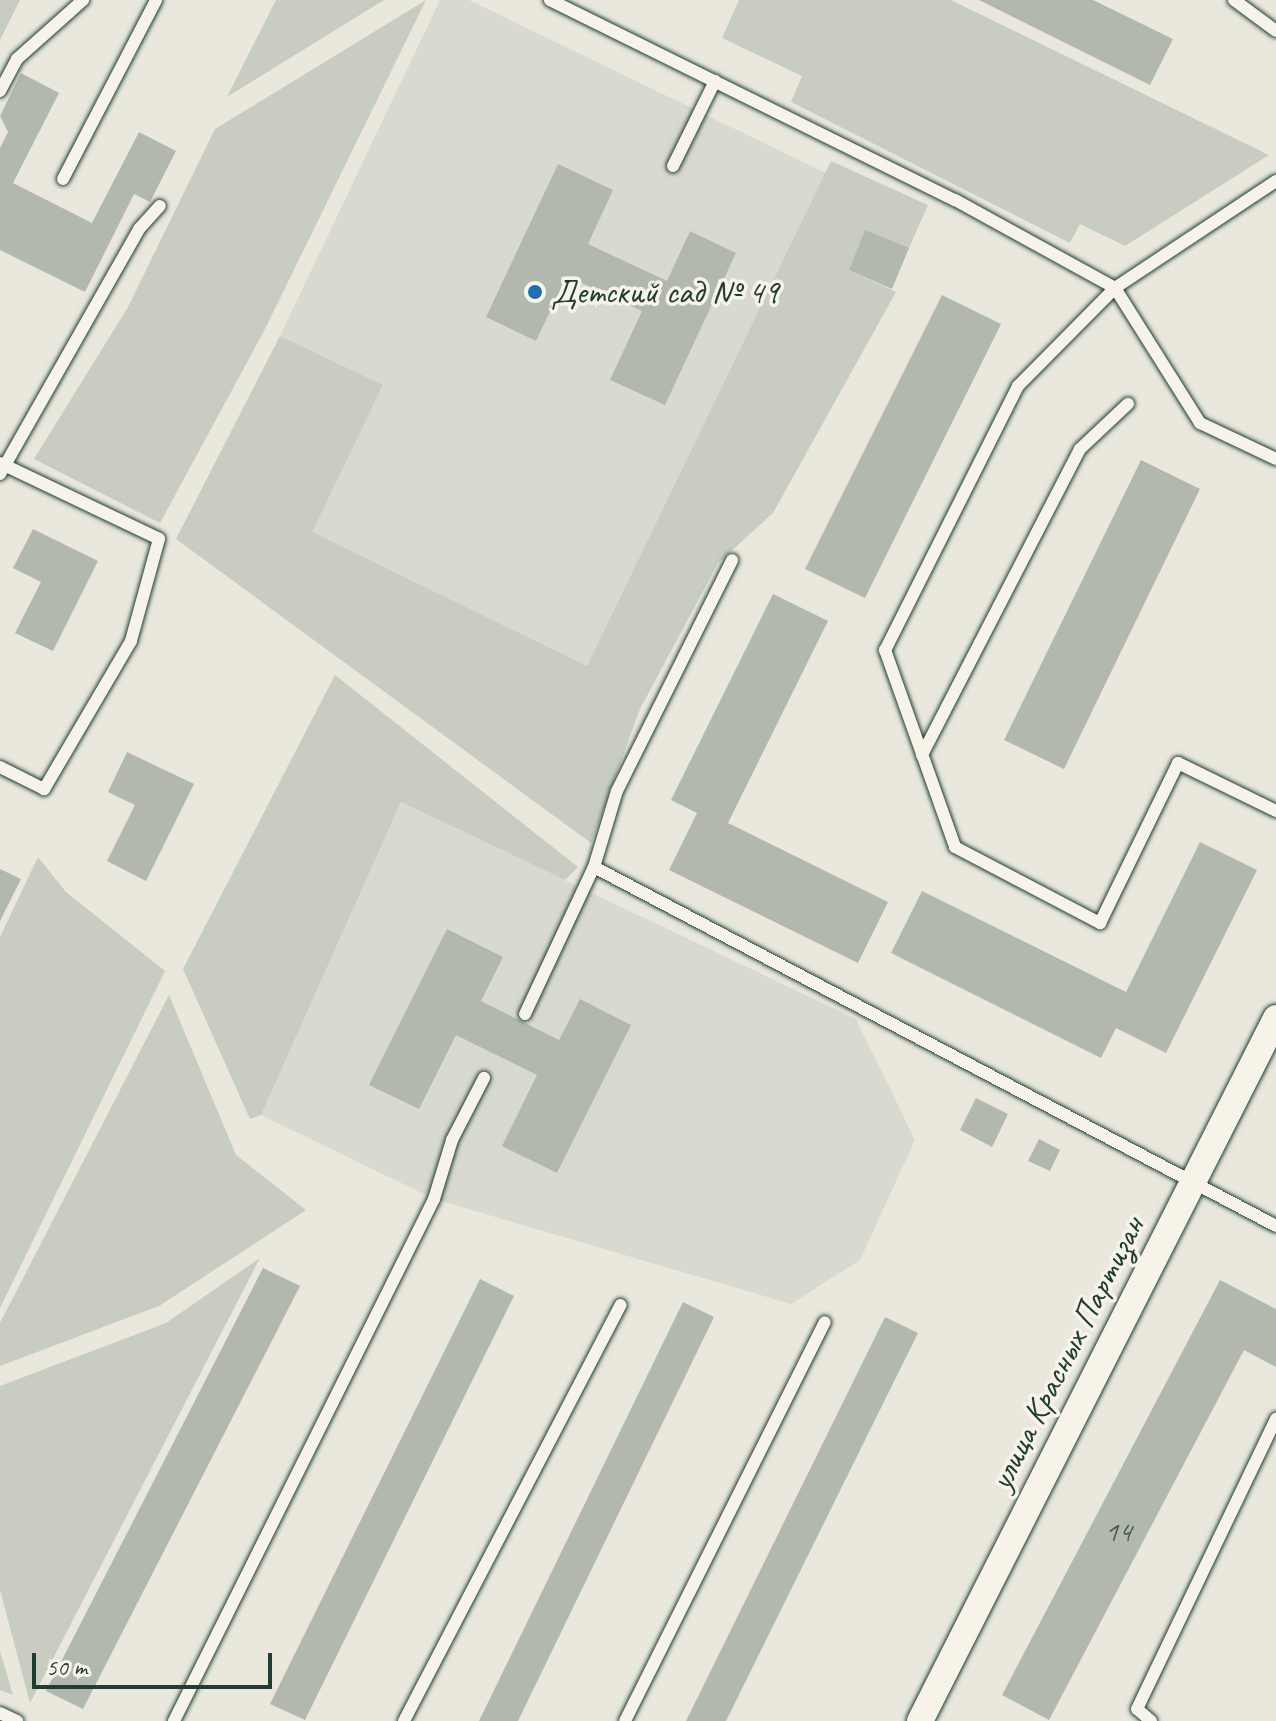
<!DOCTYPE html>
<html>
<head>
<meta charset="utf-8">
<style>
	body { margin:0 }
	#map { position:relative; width:1276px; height:1721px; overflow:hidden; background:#eae8dd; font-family:Caveat,sans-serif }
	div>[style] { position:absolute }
	.built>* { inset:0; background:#d9dacf }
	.green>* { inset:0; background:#c8ccc1 }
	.building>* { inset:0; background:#b2b8ae }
	.roads { filter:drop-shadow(0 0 2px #1f3d34) drop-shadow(0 0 2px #1f3d34) }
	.service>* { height:12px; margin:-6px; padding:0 6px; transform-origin:6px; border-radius:6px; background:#f7f3e8 }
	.minor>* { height:26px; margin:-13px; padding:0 13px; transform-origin:13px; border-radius:13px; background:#f7f3e8 }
	.dots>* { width:22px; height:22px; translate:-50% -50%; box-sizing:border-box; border:4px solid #f7f3e8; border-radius:50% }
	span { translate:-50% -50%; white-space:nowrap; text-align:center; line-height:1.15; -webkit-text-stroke:7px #f7f3e8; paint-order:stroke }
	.number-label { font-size:30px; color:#445c52 }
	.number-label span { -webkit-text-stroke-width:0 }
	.poi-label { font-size:34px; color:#1f3d34 }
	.left { translate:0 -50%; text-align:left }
	.street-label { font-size:34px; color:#1f3d34 }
	.scale { position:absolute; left:32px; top:1653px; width:240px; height:36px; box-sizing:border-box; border:4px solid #1f3d34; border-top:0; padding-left:10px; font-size:24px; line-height:28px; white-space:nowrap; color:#1f3d34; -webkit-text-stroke:6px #f7f3e8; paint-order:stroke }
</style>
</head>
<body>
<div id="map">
	<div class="built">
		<div style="clip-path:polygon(440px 0,469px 0,826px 173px,587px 666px,311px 532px,383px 385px,280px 336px)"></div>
		<div style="clip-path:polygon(401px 802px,856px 1019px,915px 1140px,860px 1260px,791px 1304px,434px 1199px,261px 1115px)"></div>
	</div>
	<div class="green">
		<div style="clip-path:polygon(0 0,20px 0,0 40px)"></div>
		<div style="clip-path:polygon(276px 0,384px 0,227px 97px)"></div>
		<div style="clip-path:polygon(426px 0,265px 329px,160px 523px,34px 459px,128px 307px,215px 129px)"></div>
		<div style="clip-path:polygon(739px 0,951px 0,1269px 155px,1125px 246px,1080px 224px,1070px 243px,791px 102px,802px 76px,722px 38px)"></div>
		<div style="clip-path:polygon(831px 161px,928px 205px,909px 248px,865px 231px,849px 270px,896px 292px,773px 513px,718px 563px,640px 709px,591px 843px,176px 539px,280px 336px,383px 385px,312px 532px,587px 666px)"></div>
		<div style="clip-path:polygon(335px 675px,578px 867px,565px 880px,401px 802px,261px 1115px,250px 1119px,183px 969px)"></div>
		<div style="clip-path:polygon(38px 857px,66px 892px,165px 971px,0 1308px,0 937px)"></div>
		<div style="clip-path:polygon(169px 995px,236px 1155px,306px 1210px,159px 1306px,0 1366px,0 1323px)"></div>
		<div style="clip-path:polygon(260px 1258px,30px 1703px,0 1590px,0 1386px,166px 1323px)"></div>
		<div style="clip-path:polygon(0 1651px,13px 1695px,0 1690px)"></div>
	</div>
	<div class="building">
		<div style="clip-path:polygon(979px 0,1093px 0,1173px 39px,1150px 85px)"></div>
		<div style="clip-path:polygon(21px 73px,59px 93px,13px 183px,92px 223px,139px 132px,176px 151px,150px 202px,134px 194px,85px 292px,0 250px,0 148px,8px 132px,0 116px)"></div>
		<div style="clip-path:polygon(558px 164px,613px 190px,588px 244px,667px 281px,690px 231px,736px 253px,665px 405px,610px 380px,642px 311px,567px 276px,536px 341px,486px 317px)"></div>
		<div style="clip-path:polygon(865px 230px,909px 248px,892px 289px,849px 270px)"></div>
		<div style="clip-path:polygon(942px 295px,1001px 324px,865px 598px,805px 569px)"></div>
		<div style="clip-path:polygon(1141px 460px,1200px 489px,1064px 769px,1004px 740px)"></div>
		<div style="clip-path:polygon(33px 529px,98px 561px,53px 651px,15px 633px,41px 582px,13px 568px)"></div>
		<div style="clip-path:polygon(773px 594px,828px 621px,728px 823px,888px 902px,858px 963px,669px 870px,697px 813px,671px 800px)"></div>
		<div style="clip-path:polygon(127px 752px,194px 784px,146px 881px,107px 861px,135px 805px,108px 792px)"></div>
		<div style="clip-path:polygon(1200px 842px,1257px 870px,1166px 1053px,1116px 1028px,1101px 1058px,891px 953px,922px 891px,1126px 992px)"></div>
		<div style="clip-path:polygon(0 869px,21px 879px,0 921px)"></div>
		<div style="clip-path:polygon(447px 929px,503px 957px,481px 1001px,559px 1040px,580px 999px,631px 1025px,557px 1173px,502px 1146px,537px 1075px,456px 1035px,419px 1109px,369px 1085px)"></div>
		<div style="clip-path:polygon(976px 1098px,1008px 1114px,992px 1147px,960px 1130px)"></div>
		<div style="clip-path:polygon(1039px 1139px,1060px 1150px,1050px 1171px,1028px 1161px)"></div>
		<div style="clip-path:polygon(263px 1268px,300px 1286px,83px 1709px,46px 1691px)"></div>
		<div style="clip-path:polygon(480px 1279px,514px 1296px,305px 1720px,270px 1704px)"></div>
		<div style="clip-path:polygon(1220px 1280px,1276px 1309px,1276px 1367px,1244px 1350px,1049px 1720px,1002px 1695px)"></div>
		<div style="clip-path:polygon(683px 1302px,714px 1317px,518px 1721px,479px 1721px)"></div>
		<div style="clip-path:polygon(885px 1317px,918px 1333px,726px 1721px,686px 1721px)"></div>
	</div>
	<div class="roads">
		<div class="service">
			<div style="left:550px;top:0;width:452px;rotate:26.3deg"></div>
			<div style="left:955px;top:200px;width:183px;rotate:28.8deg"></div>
			<div style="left:1115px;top:288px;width:160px;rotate:57.8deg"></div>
			<div style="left:1200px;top:423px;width:84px;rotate:25.3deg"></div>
			<div style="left:1234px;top:0;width:52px;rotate:36.4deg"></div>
			<div style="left:0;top:91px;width:36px;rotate:-62deg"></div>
			<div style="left:17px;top:59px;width:89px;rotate:-41.8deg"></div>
			<div style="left:673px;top:166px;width:95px;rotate:-63.7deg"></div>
			<div style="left:63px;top:179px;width:202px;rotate:-62.5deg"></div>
			<div style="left:1276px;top:181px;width:193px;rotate:146.4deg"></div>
			<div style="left:1115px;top:288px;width:138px;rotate:134.7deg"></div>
			<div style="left:1018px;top:386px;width:296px;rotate:116.7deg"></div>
			<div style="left:885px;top:650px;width:209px;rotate:70.4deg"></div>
			<div style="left:955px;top:847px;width:164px;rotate:27.7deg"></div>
			<div style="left:1100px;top:923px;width:178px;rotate:-64deg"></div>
			<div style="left:1178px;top:763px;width:109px;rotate:26.1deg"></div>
			<div style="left:0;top:463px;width:176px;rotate:25.5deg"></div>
			<div style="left:159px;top:539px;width:106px;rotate:105.4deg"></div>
			<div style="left:131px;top:641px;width:172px;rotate:120.4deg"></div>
			<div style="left:44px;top:789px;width:49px;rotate:-153.4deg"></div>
			<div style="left:0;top:474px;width:282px;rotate:-60.4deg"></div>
			<div style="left:139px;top:229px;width:31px;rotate:-48deg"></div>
			<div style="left:922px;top:755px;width:344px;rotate:-62.7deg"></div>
			<div style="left:1080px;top:449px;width:66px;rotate:-43.2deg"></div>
			<div style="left:594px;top:867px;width:771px;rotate:27.76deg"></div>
			<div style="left:525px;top:1014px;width:162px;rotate:-64.9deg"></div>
			<div style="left:594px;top:867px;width:79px;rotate:-73.2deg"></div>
			<div style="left:617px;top:791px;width:258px;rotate:-63.5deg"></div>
			<div style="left:0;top:1713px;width:19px;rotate:25deg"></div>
			<div style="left:174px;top:1721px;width:583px;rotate:-63.52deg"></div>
			<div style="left:434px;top:1199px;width:62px;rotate:-73deg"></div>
			<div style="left:452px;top:1140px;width:70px;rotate:-62.7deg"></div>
			<div style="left:404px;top:1721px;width:469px;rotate:-62.5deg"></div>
			<div style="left:625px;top:1721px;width:446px;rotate:-63.4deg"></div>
			<div style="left:1151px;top:1721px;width:18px;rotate:-139deg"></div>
			<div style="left:1137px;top:1709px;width:322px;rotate:-64.4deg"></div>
		</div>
		<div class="minor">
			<div style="left:920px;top:1721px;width:788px;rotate:-63.14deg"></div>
		</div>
	</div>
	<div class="dots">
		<div style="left:535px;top:292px;background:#1f6fb2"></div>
	</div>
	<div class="number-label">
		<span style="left:1118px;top:1531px">14</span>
	</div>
	<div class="poi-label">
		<span class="left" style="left:551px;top:292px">Детский сад № 49</span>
	</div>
	<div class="street-label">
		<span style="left:1066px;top:1353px;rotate:-63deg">улица Красных Партизан</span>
	</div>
	<div class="scale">50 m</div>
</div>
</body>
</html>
